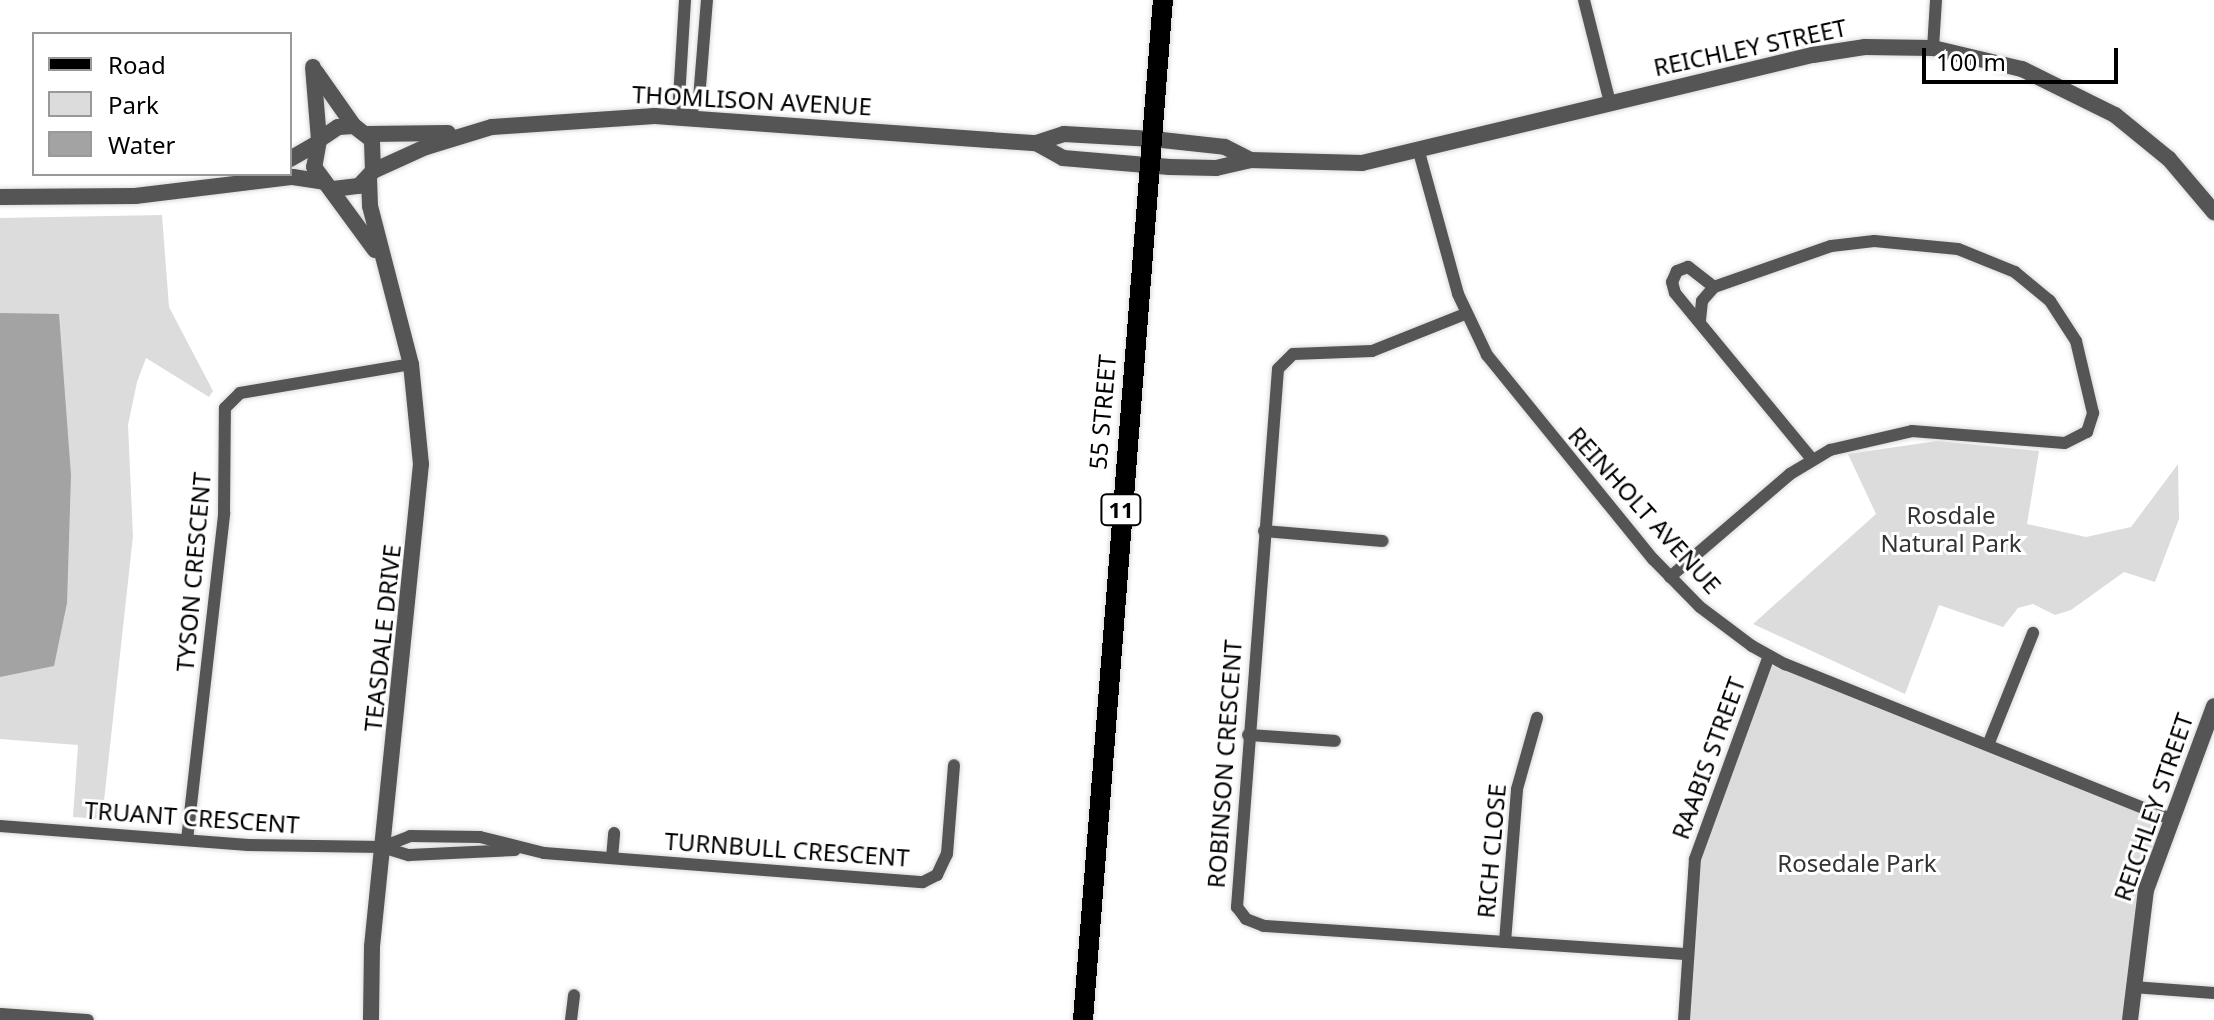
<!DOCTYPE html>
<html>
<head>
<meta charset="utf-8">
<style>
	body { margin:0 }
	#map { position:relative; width:2214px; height:1020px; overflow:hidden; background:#fff; font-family:"Noto Sans",sans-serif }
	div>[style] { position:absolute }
	.green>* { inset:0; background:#dcdcdc }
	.water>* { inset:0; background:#a3a3a3 }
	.roads { filter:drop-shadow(0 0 2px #dbdbdb) drop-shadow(0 0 2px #dbdbdb) }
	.minor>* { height:12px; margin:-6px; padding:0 6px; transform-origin:6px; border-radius:6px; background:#555 }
	.tertiary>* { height:16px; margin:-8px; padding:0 8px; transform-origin:8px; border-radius:8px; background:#555 }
	.primary>* { height:20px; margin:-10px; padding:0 10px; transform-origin:10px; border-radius:10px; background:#000 }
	span { translate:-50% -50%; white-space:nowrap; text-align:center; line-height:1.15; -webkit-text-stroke:6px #fff; paint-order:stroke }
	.shield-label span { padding:2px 6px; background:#fff; border:2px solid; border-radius:6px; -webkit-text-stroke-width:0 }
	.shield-label { font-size:22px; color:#000; font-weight:700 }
	.street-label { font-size:24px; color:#000 }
	.park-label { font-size:24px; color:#333 }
	.legend { position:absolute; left:32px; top:32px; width:260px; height:144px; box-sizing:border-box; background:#fff; border:2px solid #999; margin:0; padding:10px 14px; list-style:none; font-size:24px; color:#000 }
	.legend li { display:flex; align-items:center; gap:16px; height:40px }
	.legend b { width:40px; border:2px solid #999 }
	.scale { position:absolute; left:1922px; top:48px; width:196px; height:36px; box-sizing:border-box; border:4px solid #000; border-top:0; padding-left:10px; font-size:24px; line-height:28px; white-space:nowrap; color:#000; -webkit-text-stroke:6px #fff; paint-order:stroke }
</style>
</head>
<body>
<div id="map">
	<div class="green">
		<div style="clip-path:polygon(162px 215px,169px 307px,213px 391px,209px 397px,146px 358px,137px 382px,128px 425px,133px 536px,102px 819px,73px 817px,78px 745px,0 739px,0 218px)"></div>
		<div style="clip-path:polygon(1937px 441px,2039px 451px,2027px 524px,2086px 537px,2131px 527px,2178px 464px,2179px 519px,2155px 582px,2124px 572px,2071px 610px,2055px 615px,2033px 604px,2018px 608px,2003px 627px,1939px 605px,1905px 694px,1753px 624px,1876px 514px,1848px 454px)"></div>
		<div style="clip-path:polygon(1769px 656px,2171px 819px,2155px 861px,2130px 1020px,1684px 1020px,1690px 885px)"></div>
	</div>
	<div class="water">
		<div style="clip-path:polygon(0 313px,59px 314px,71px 475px,67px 603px,54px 666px,0 677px)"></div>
	</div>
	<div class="roads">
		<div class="minor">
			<div style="left:685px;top:0;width:99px;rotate:93.5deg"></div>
			<div style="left:679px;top:99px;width:19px;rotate:65deg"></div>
			<div style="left:687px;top:116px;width:21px;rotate:-55deg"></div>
			<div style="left:699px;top:99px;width:99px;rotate:-85.4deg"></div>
			<div style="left:1584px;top:0;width:106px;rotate:75.8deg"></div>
			<div style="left:1933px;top:48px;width:48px;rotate:-86.4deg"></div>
			<div style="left:1419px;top:152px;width:147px;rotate:74.6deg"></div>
			<div style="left:1458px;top:294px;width:68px;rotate:64.6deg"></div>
			<div style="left:1487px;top:355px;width:263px;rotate:50.9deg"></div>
			<div style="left:1653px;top:559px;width:67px;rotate:45.6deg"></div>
			<div style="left:1700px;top:607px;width:65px;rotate:36.9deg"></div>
			<div style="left:1752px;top:646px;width:38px;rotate:29deg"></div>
			<div style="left:1785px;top:664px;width:416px;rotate:21.9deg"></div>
			<div style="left:1714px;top:287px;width:33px;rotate:-142deg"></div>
			<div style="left:1688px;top:267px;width:12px;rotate:160deg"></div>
			<div style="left:1677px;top:271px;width:12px;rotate:114deg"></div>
			<div style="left:1672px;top:282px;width:11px;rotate:75deg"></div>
			<div style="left:1675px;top:293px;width:214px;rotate:50.5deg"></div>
			<div style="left:1465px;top:314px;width:100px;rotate:158.3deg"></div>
			<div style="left:1372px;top:351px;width:79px;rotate:177.8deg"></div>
			<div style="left:1293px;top:354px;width:21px;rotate:135deg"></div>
			<div style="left:1278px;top:369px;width:540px;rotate:94.36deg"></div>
			<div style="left:1237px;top:907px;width:15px;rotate:53deg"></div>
			<div style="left:1246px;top:919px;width:19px;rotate:21deg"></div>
			<div style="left:1264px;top:926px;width:423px;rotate:3.8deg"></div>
			<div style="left:1264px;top:531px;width:119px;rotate:4.8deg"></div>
			<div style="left:1670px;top:577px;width:158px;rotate:-40.6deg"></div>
			<div style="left:1790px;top:474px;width:47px;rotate:-31deg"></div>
			<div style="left:1830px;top:450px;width:84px;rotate:-13deg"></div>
			<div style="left:1912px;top:431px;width:153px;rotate:4.5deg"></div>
			<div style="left:2065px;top:443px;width:25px;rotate:-27deg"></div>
			<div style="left:2087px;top:432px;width:20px;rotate:-72deg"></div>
			<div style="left:2093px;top:413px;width:74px;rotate:-103.3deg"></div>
			<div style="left:2076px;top:341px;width:48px;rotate:-123deg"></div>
			<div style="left:2050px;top:301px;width:45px;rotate:-140.4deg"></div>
			<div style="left:2015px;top:272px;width:61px;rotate:-158deg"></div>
			<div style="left:1958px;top:249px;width:84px;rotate:-174.6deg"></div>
			<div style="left:1874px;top:241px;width:43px;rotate:173.4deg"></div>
			<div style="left:1831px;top:246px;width:124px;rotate:160.7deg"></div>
			<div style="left:1714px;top:287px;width:18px;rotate:131deg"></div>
			<div style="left:1702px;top:301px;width:19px;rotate:96deg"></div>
			<div style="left:1248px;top:735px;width:87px;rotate:3.9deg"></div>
			<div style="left:1988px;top:745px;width:121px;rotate:-68.1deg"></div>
			<div style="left:0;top:826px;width:249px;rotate:4.4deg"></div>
			<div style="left:248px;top:845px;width:134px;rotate:0.9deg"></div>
			<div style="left:382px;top:847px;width:28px;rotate:17deg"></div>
			<div style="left:409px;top:855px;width:106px;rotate:-2.7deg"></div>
			<div style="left:187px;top:840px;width:329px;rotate:-83.5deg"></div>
			<div style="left:224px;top:513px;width:105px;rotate:-89.5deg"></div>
			<div style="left:225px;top:408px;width:21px;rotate:-45deg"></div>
			<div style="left:240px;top:393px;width:173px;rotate:-9.6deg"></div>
			<div style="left:382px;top:847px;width:30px;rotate:-21deg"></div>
			<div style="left:410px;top:836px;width:70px;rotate:0.8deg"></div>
			<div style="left:480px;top:837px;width:66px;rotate:14deg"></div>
			<div style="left:544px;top:853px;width:380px;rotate:4.4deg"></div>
			<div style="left:923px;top:882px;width:16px;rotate:-27deg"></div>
			<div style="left:937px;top:875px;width:23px;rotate:-65deg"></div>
			<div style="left:947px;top:854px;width:89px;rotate:-85.5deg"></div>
			<div style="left:612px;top:858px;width:25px;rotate:-85deg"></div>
			<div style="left:1505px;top:942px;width:153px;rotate:-85.5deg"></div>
			<div style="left:1517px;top:789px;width:74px;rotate:-74.3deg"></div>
			<div style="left:2133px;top:987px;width:81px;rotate:4.2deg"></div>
			<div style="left:0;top:1014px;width:88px;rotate:3.9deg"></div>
			<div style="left:571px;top:1020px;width:25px;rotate:-83deg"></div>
			<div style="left:1684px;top:1020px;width:161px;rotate:-86.1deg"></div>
			<div style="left:1695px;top:859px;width:216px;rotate:-70deg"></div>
		</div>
		<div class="tertiary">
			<div style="left:313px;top:67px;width:73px;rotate:85.3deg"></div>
			<div style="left:316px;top:72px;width:66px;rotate:54.9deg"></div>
			<div style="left:368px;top:134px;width:80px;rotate:-0.7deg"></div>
			<div style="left:1036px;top:143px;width:31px;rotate:29deg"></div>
			<div style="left:1063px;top:158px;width:107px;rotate:4.8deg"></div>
			<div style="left:1170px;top:167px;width:46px;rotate:1.2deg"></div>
			<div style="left:1216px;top:168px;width:35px;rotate:-13deg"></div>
			<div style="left:1250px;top:160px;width:112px;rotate:1.5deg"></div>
			<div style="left:1362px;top:163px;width:464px;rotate:-13.5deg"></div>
			<div style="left:1813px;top:55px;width:53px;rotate:-8.7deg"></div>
			<div style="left:1865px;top:47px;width:68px;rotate:0.8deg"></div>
			<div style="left:1933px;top:48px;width:91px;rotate:13.3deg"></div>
			<div style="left:2022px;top:69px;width:104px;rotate:26.3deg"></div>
			<div style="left:2115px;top:115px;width:70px;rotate:39.2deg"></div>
			<div style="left:2169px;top:159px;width:70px;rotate:49.7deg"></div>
			<div style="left:290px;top:159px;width:30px;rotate:-30deg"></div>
			<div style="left:373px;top:171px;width:58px;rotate:-24.4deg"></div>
			<div style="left:426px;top:147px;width:69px;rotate:-16.9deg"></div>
			<div style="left:492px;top:127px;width:163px;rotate:-3.9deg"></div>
			<div style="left:655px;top:116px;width:382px;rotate:4.1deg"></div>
			<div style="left:1036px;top:143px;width:29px;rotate:-18deg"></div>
			<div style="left:1064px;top:134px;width:89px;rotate:3.2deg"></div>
			<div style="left:1153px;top:139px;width:72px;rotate:6.3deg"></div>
			<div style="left:1225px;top:147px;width:28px;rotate:27deg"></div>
			<div style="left:369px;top:177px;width:29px;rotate:88deg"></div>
			<div style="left:370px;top:206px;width:163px;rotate:75.5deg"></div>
			<div style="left:411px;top:364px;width:100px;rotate:84.3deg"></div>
			<div style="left:421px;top:464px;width:485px;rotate:95.8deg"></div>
			<div style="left:372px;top:947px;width:73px;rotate:90.8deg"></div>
			<div style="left:333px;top:189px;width:26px;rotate:-7deg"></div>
			<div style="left:359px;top:186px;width:21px;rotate:-47deg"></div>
			<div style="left:373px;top:171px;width:31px;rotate:-92deg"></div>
			<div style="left:372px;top:140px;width:23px;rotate:-142deg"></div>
			<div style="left:354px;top:126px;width:16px;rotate:176deg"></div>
			<div style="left:338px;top:127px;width:23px;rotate:146deg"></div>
			<div style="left:319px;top:140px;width:27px;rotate:100deg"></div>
			<div style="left:314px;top:167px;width:103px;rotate:53.7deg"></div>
			<div style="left:0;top:197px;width:135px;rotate:-0.4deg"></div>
			<div style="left:135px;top:196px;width:159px;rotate:-6.9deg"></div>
			<div style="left:293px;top:177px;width:30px;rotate:9deg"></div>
			<div style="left:2130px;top:1020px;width:131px;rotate:-83deg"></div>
			<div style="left:2146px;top:890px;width:196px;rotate:-69.7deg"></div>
		</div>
		<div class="primary">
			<div style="left:1083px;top:1020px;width:1023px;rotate:-85.52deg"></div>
		</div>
	</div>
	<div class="shield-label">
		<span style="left:1121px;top:510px">11</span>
	</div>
	<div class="street-label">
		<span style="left:1750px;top:47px;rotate:-12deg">REICHLEY STREET</span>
		<span style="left:752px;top:100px;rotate:3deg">THOMLISON AVENUE</span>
		<span style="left:1102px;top:412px;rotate:-85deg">55 STREET</span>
		<span style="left:1645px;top:510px;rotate:48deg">REINHOLT AVENUE</span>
		<span style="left:193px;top:572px;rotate:-85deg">TYSON CRESCENT</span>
		<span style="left:382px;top:638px;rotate:-84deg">TEASDALE DRIVE</span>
		<span style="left:1708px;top:758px;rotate:-70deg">RAABIS STREET</span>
		<span style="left:1224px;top:764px;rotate:-86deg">ROBINSON CRESCENT</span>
		<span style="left:2153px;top:807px;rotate:-71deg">REICHLEY STREET</span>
		<span style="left:192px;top:817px;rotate:4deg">TRUANT CRESCENT</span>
		<span style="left:787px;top:849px;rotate:4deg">TURNBULL CRESCENT</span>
		<span style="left:1491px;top:851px;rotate:-85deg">RICH CLOSE</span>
	</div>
	<div class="park-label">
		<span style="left:1951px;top:529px">Rosdale<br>Natural Park</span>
		<span style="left:1857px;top:863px">Rosedale Park</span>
	</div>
	<ul class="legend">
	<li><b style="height:10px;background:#000"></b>Road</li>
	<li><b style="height:22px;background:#dcdcdc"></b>Park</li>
	<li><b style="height:22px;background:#a3a3a3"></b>Water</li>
	</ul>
	<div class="scale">100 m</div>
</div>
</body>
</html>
